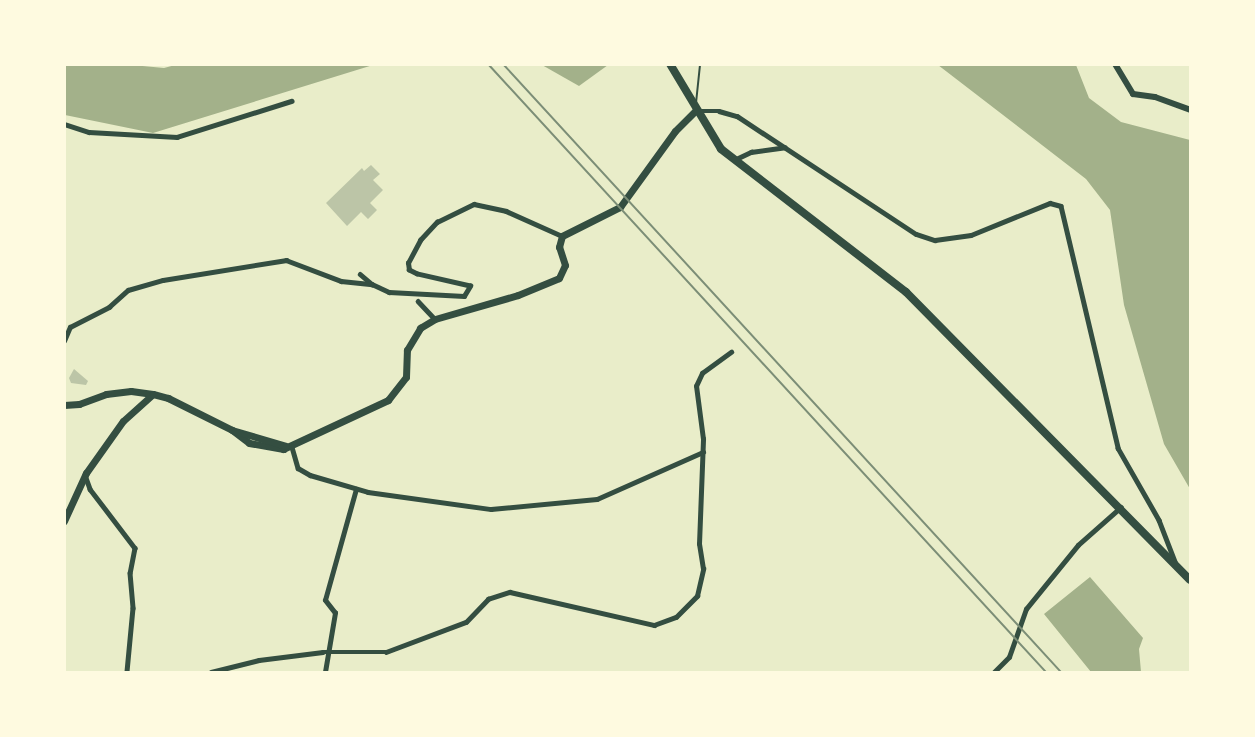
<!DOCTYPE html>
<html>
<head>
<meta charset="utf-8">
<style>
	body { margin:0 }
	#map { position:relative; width:1255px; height:737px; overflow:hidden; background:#e9edc9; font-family:Cabin,sans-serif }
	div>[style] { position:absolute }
	.water>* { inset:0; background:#a3b18a }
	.building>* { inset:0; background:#bcc5a7 }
	.service>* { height:2px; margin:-1px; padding:0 1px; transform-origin:1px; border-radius:1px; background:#344e41 }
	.minor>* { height:4.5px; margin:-2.25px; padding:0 2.25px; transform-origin:2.25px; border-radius:2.25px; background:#344e41 }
	.tertiary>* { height:6px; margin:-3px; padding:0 3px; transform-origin:3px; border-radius:3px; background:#344e41 }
	.secondary>* { height:7px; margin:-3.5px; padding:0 3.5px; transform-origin:3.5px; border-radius:3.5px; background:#344e41 }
	.primary>* { height:8px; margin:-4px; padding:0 4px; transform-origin:4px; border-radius:4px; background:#344e41 }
	.rail>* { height:2px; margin:-1px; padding:0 1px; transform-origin:1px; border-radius:1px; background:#7c8e77 }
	span { translate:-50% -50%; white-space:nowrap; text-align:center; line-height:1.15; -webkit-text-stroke:4.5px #fefae0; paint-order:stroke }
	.frame { position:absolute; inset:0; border:66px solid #fefae0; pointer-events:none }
</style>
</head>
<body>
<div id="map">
	<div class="water">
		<div style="clip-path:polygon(132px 65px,164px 68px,179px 64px,373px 65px,153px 133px,65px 115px,65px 65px)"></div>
		<div style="clip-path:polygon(542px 65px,608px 65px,579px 86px)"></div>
		<div style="clip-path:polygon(938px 65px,1076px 65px,1089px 98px,1121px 122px,1190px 140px,1190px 489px,1164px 444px,1124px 305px,1110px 210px,1086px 179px)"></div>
		<div style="clip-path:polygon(1090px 577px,1143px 638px,1139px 649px,1141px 672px,1091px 672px,1044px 614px)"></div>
	</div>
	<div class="building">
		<div style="clip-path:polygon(371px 165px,380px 174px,373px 180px,383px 190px,370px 203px,377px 210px,368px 219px,361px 212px,347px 226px,326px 203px,362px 168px,364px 171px)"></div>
		<div style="clip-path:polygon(74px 369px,88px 381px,86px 385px,71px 383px,69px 378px)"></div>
	</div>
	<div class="service">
		<div style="left:696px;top:103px;width:39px;rotate:-84deg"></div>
	</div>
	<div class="minor">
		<div style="left:698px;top:111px;width:21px"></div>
		<div style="left:719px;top:111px;width:19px;rotate:16deg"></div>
		<div style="left:737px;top:116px;width:214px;rotate:33.4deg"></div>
		<div style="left:916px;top:234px;width:20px;rotate:18deg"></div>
		<div style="left:935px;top:240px;width:36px;rotate:-8deg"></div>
		<div style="left:971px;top:235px;width:85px;rotate:-22.1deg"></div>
		<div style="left:1050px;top:203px;width:11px;rotate:15deg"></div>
		<div style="left:1061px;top:206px;width:249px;rotate:76.7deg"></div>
		<div style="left:1118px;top:448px;width:83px;rotate:60.3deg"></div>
		<div style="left:1159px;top:520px;width:47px;rotate:68.9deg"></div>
		<div style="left:64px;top:124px;width:26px;rotate:18deg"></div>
		<div style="left:89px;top:132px;width:88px;rotate:3.3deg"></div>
		<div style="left:177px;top:137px;width:120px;rotate:-17.5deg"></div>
		<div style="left:736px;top:159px;width:17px;rotate:-25deg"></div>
		<div style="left:751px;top:152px;width:34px;rotate:-8deg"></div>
		<div style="left:360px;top:274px;width:16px;rotate:40deg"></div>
		<div style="left:372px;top:284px;width:19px;rotate:25deg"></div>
		<div style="left:389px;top:292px;width:75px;rotate:3.1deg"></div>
		<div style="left:464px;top:296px;width:12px;rotate:-59deg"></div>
		<div style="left:470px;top:286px;width:54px;rotate:-167.2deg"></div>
		<div style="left:417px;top:274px;width:9px;rotate:-153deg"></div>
		<div style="left:409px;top:270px;width:7px;rotate:-98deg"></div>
		<div style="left:408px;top:263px;width:26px;rotate:-62deg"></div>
		<div style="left:420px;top:240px;width:25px;rotate:-47deg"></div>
		<div style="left:437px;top:222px;width:41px;rotate:-25.9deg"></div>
		<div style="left:474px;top:204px;width:33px;rotate:12deg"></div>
		<div style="left:506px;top:211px;width:61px;rotate:24.1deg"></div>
		<div style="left:418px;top:301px;width:25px;rotate:47deg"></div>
		<div style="left:64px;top:341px;width:15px;rotate:-67deg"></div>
		<div style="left:70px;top:327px;width:44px;rotate:-27.1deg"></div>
		<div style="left:109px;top:307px;width:25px;rotate:-42deg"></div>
		<div style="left:128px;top:290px;width:36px;rotate:-16deg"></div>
		<div style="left:163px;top:280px;width:125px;rotate:-9.2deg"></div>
		<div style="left:286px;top:260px;width:59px;rotate:20.9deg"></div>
		<div style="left:341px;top:281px;width:31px;rotate:6deg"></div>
		<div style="left:292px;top:447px;width:22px;rotate:74deg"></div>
		<div style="left:298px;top:468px;width:14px;rotate:30deg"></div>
		<div style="left:310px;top:475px;width:60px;rotate:16.3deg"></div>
		<div style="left:368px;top:492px;width:124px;rotate:7.9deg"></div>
		<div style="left:491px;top:509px;width:106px;rotate:-5.4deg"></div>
		<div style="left:597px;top:499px;width:116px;rotate:-23.9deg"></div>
		<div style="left:85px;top:475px;width:15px;rotate:70deg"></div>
		<div style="left:90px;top:489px;width:74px;rotate:52.7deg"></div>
		<div style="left:135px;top:548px;width:25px;rotate:101deg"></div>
		<div style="left:130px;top:573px;width:35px;rotate:85deg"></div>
		<div style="left:133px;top:608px;width:64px;rotate:95.4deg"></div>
		<div style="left:211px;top:672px;width:49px;rotate:-14deg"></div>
		<div style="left:259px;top:660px;width:64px;rotate:-7.1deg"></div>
		<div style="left:323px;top:652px;width:63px"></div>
		<div style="left:386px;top:652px;width:85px;rotate:-20.6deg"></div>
		<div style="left:466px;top:622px;width:32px;rotate:-46deg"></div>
		<div style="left:488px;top:599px;width:23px;rotate:-18deg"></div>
		<div style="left:510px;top:592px;width:148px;rotate:12.9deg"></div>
		<div style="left:654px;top:625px;width:23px;rotate:-20deg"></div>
		<div style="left:676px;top:617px;width:30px;rotate:-45deg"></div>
		<div style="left:697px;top:596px;width:28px;rotate:-77deg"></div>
		<div style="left:703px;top:569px;width:25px;rotate:-99deg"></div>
		<div style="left:699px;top:544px;width:105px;rotate:-87.8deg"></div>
		<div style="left:703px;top:439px;width:53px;rotate:-97.5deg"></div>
		<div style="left:696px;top:386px;width:14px;rotate:-65deg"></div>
		<div style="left:702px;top:373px;width:36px;rotate:-36deg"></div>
		<div style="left:325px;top:672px;width:60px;rotate:-80.4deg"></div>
		<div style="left:335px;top:613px;width:16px;rotate:-128deg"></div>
		<div style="left:325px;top:600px;width:115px;rotate:-74.4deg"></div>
		<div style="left:994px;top:672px;width:21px;rotate:-45deg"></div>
		<div style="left:1009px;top:657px;width:51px;rotate:-70.5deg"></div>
		<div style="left:1026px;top:609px;width:82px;rotate:-50.9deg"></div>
		<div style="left:1078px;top:545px;width:57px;rotate:-41.5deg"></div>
	</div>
	<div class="tertiary">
		<div style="left:1115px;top:64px;width:35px;rotate:59deg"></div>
		<div style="left:1133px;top:94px;width:22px;rotate:8deg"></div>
		<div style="left:1155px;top:97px;width:37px;rotate:20deg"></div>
	</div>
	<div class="secondary">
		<div style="left:64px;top:405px;width:15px;rotate:-4deg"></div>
		<div style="left:79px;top:404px;width:29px;rotate:-20deg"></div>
		<div style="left:106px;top:394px;width:25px;rotate:-7deg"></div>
		<div style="left:131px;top:391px;width:22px;rotate:8deg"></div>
		<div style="left:232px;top:430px;width:21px;rotate:37deg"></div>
		<div style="left:249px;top:443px;width:35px;rotate:10deg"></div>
		<div style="left:283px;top:449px;width:116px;rotate:-25deg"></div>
		<div style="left:388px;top:400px;width:29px;rotate:-52deg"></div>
		<div style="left:406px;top:377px;width:27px;rotate:-88deg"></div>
		<div style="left:407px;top:350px;width:26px;rotate:-59deg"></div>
		<div style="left:420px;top:328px;width:17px;rotate:-31deg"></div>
		<div style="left:435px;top:319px;width:86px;rotate:-16.1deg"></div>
		<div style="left:518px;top:295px;width:44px;rotate:-22.5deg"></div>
		<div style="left:559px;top:278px;width:14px;rotate:-65deg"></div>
		<div style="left:565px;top:265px;width:19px;rotate:-108deg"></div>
		<div style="left:559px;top:247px;width:11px;rotate:-75deg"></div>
		<div style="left:562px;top:236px;width:65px;rotate:-26.6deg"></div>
		<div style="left:620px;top:207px;width:94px;rotate:-54.1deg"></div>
		<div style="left:675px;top:131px;width:28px;rotate:-45deg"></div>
		<div style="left:64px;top:521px;width:53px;rotate:-65.4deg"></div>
		<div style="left:86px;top:473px;width:64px;rotate:-54.6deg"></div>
		<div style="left:123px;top:421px;width:40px;rotate:-42deg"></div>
		<div style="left:153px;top:394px;width:16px;rotate:15deg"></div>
		<div style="left:168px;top:398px;width:72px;rotate:26.6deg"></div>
		<div style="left:232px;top:430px;width:56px;rotate:16.5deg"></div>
	</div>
	<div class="primary">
		<div style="left:670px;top:64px;width:99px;rotate:59deg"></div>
		<div style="left:721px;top:149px;width:234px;rotate:37.7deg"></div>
		<div style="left:906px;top:292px;width:404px;rotate:45.4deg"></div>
	</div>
	<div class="rail">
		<div style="left:488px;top:64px;width:825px;rotate:47.46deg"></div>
		<div style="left:503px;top:64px;width:825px;rotate:47.46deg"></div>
	</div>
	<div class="frame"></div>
</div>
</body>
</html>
